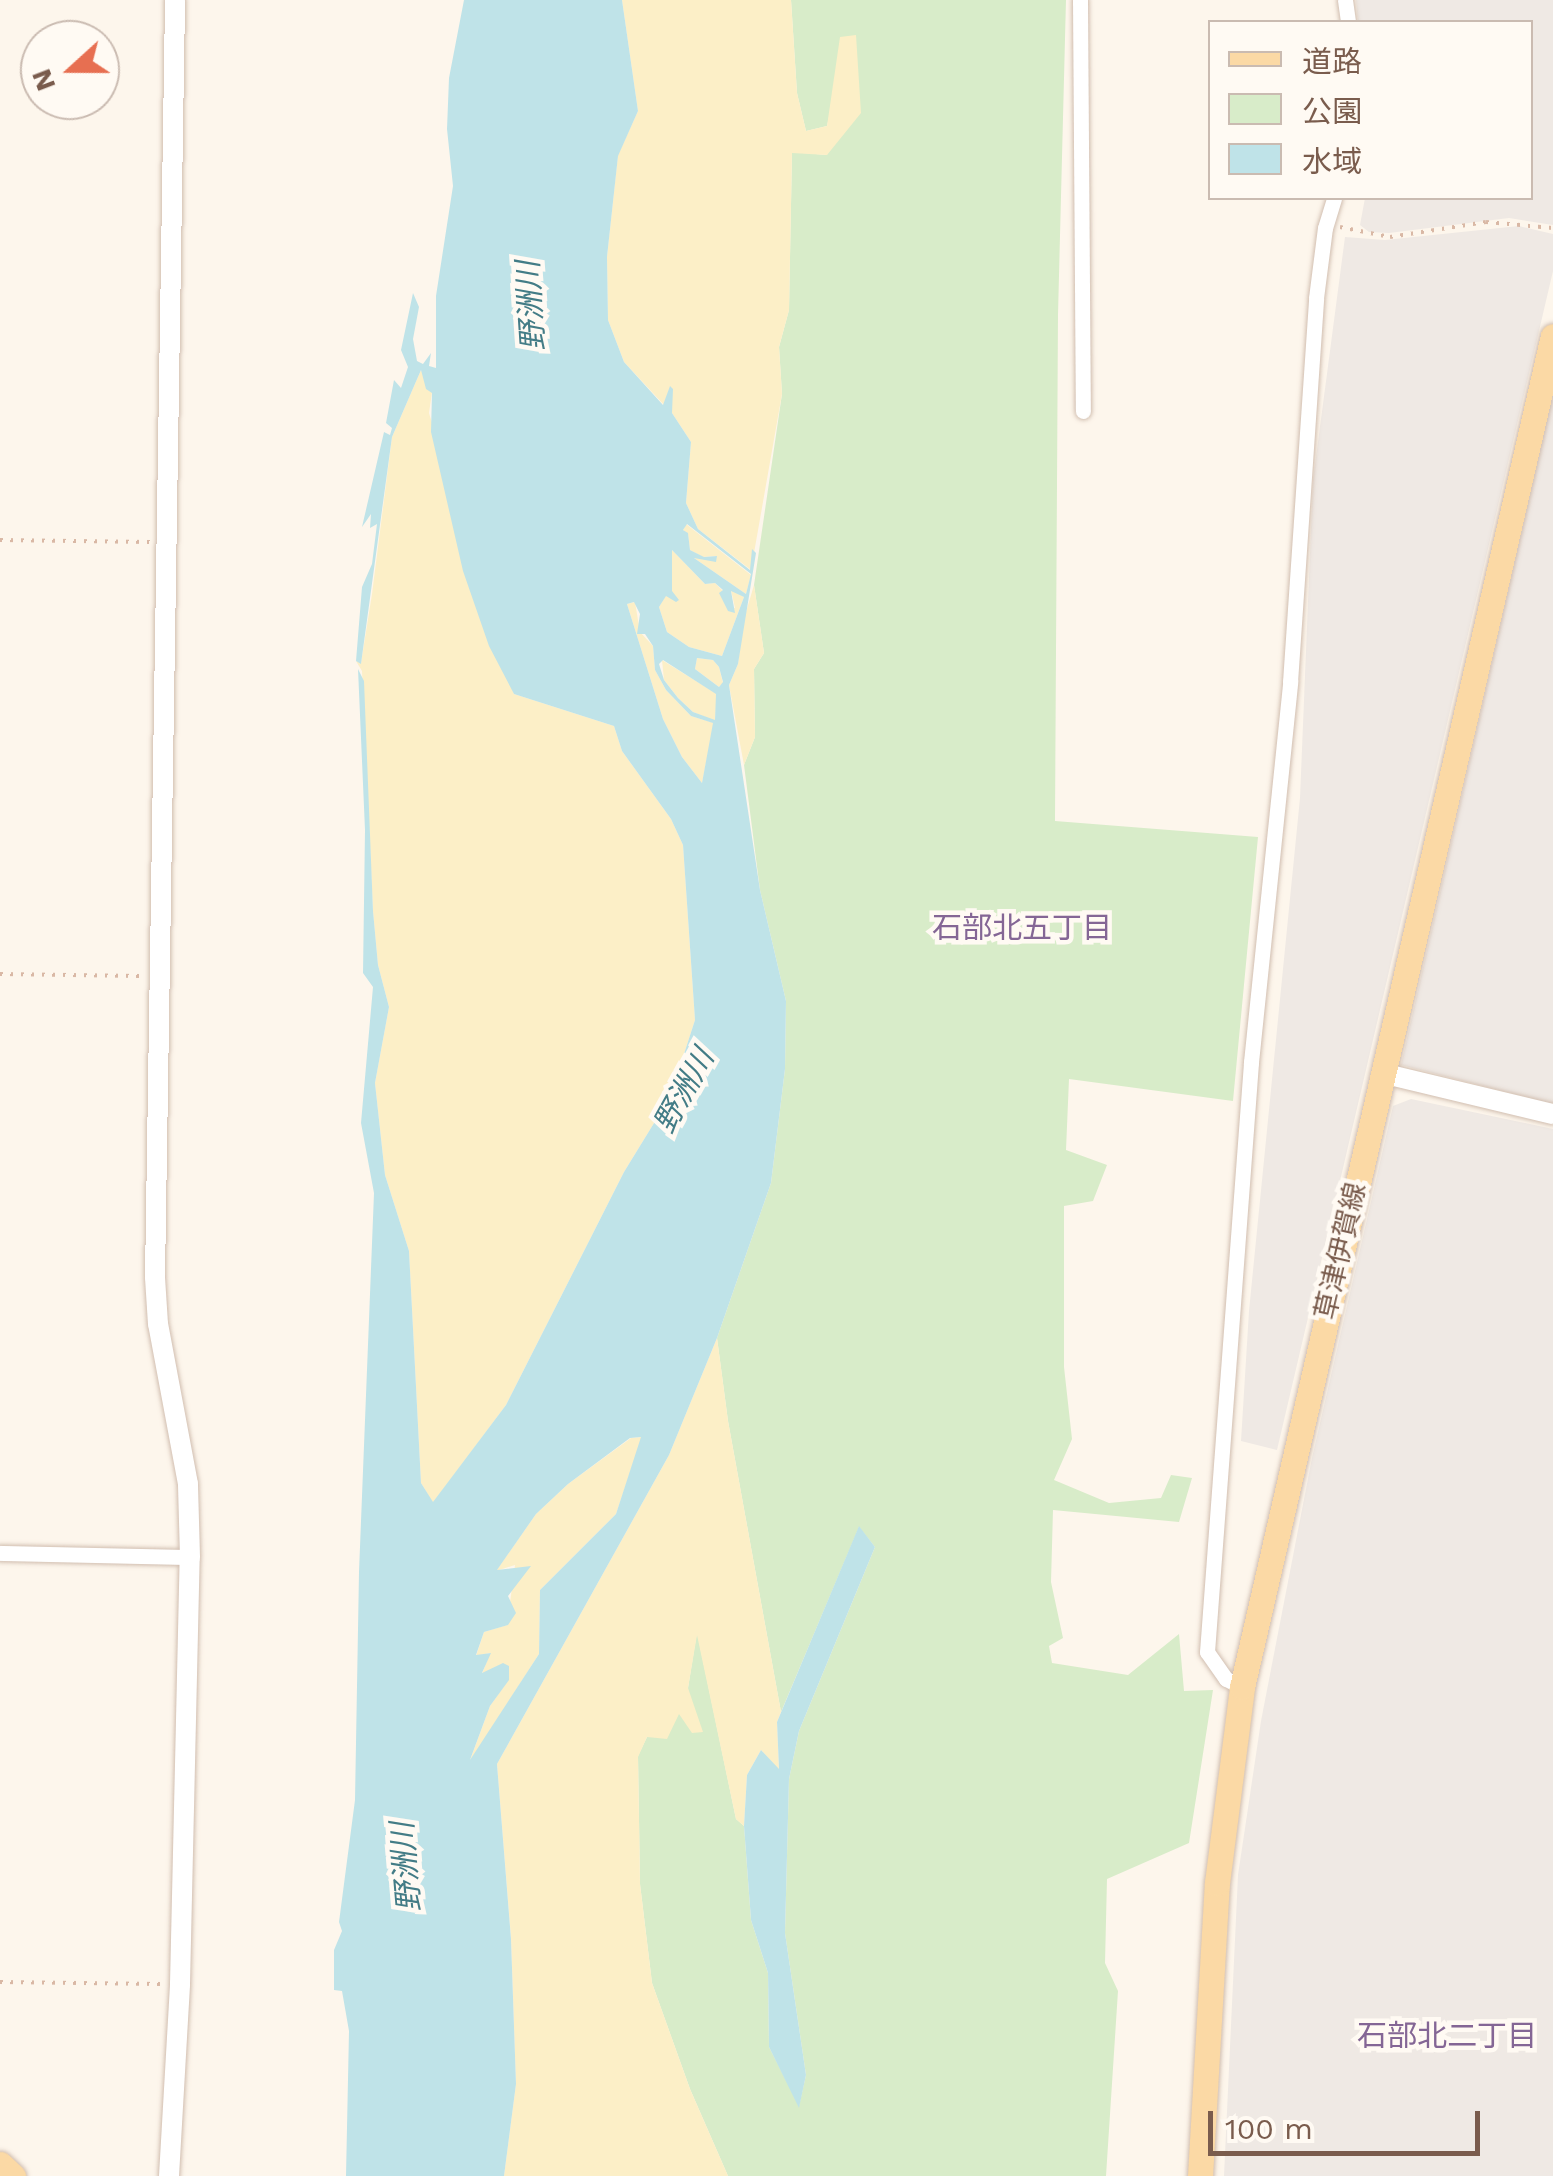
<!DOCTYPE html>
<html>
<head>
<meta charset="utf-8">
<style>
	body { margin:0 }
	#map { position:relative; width:1553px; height:2176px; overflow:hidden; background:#fdf6ec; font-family:"Work Sans","Noto Sans JP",sans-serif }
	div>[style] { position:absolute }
	.industrial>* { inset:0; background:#efe9e4 }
	.green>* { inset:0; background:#d8ecc9 }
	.sand>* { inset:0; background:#fcefc7 }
	.water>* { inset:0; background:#bfe3e8 }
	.path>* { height:4px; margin-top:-2px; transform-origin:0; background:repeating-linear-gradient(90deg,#d9b8a5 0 2.5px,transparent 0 10.5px) }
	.roads { filter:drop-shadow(0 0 2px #d1beb0) drop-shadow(0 0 2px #d1beb0) }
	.minor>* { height:15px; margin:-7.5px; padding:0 7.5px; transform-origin:7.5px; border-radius:7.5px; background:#fff }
	.tertiary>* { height:20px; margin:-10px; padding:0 10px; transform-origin:10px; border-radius:10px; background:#fff }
	.primary>* { height:25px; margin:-12.5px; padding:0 12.5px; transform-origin:12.5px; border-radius:12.5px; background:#fbd9a5 }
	span { translate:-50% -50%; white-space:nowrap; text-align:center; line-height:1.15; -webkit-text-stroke:9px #fffaf3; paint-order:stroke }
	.street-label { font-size:28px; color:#7a5c4d }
	.water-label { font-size:30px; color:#437c86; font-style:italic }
	.neighbourhood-label { font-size:30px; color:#846695 }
	.legend { position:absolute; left:1208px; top:20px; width:325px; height:180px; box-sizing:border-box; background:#fffaf3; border:2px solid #cabbb1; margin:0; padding:12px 18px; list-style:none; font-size:30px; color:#7a5c4d }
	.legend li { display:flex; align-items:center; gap:20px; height:50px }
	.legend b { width:50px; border:2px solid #cabbb1 }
	.north { position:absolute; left:20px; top:20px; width:100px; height:100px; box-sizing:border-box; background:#fffaf3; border:2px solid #cabbb1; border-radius:50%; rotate:249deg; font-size:28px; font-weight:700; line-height:40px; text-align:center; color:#7a5c4d }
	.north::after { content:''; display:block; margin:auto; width:35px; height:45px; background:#e76f51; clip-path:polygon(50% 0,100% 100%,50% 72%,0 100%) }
	.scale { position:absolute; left:1208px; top:2111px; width:272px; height:45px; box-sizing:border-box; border:5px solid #7a5c4d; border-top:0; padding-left:12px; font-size:30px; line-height:35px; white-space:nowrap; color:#7a5c4d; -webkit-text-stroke:8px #fffaf3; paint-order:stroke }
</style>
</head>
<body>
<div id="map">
	<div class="industrial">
		<div style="clip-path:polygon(1356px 0,1553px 0,1553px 225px,1509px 218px,1389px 233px,1369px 232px,1360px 225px,1365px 198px,1530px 198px,1530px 22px,1358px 22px)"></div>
		<div style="clip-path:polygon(1519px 226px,1553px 234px,1553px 271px,1277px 1450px,1241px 1441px,1249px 1311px,1300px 798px,1313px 480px,1345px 237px,1385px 240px)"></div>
		<div style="clip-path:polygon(1553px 393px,1553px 1104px,1401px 1065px)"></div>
		<div style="clip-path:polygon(1411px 1099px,1553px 1129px,1553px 2176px,1224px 2176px,1238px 1875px,1261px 1721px,1312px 1458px,1393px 1106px)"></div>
	</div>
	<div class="green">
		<div style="clip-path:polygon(791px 0,1066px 0,1058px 315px,1055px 821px,1258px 837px,1233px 1101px,1069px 1079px,1066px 1150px,1107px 1165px,1093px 1201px,1064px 1206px,1064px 1367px,1072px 1439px,1054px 1480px,1109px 1503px,1161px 1498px,1171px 1475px,1192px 1478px,1179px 1522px,1053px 1510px,1051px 1582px,1063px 1638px,1049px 1646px,1052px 1663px,1128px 1675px,1179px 1634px,1184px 1691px,1213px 1690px,1189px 1843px,1107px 1879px,1105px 1963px,1118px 1991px,1106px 2176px,728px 2176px,690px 2089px,652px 1983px,640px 1884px,638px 1756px,647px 1737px,688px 1688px,697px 1632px,736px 1819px,744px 1826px,751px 1920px,768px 1973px,769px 2047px,799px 2106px,806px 2075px,785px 1933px,789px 1779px,799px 1731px,875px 1547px,859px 1527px,781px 1712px,728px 1421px,717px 1338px,771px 1183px,785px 1069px,786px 1001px,760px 890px,744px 765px,755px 737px,754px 669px,764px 653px,754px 585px,782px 394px,779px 347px,789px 310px,792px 152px,827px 155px,834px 94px,827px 126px,806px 131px,797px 93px)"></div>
	</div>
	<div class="sand">
		<div style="clip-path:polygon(622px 0,791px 0,797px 93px,806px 131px,827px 126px,840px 37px,856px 35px,861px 113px,827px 155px,792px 153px,789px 310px,779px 347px,782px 394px,751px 570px,698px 529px,686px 503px,691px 442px,672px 413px,670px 387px,664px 405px,624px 362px,608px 320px,607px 257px,618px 155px,638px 111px)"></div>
		<div style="clip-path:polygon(421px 370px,432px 392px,429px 413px,514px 694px,614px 726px,622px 751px,671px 819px,683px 845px,695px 1020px,670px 1097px,624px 1172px,506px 1405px,433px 1503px,421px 1483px,409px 1251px,385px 1175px,375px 1083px,389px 1007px,378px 965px,373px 911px,362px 671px,356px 661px,361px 663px,372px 594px,392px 437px)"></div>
		<div style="clip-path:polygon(686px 524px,751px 575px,746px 594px,694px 558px,692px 554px,716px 561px,716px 556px,703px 557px,690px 550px,688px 534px,683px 530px)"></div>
		<div style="clip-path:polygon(672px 550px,705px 584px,715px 583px,723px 591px,728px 607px,735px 608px,731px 590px,744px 597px,722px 656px,689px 647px,667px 632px,659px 607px,666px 595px,672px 598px)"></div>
		<div style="clip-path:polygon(754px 585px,764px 653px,754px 669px,755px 737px,744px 765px,729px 685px,738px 664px,743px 622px)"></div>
		<div style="clip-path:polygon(635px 602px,640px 632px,653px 646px,655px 670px,666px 690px,691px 716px,714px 723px,702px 783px,682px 757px,663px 719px,627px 604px)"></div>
		<div style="clip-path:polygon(697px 658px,713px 660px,719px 667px,723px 683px,719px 687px,695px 669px)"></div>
		<div style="clip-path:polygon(662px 660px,717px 694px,715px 721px,693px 712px,678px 698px,664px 680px)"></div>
		<div style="clip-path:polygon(717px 1338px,728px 1421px,781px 1712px,777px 1722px,779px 1770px,761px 1750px,747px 1775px,744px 1826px,736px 1819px,697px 1635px,688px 1688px,703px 1732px,692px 1733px,679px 1714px,667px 1739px,647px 1737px,638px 1757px,640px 1884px,652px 1983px,690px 2089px,728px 2176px,504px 2176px,516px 2084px,511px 1938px,497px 1764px,669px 1455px)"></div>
		<div style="clip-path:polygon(642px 1437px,616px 1514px,540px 1590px,539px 1654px,469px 1763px,490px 1706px,509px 1679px,509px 1667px,482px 1674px,490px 1653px,476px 1656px,484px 1632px,507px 1625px,515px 1565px,496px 1571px,536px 1514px,568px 1484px,631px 1438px)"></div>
	</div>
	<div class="water">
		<div style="clip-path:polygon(evenodd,464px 0,622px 0,638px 111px,618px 156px,607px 257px,608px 320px,624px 362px,663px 405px,670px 386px,673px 389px,672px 413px,691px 442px,686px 503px,698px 529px,750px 570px,752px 549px,756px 553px,738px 664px,729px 685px,760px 890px,786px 1001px,785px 1069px,771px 1183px,717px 1338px,669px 1455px,497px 1764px,511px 1939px,516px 2084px,504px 2176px,346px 2176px,349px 2031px,342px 1991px,334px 1990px,334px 1950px,342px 1931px,339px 1922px,355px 1800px,359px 1572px,374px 1193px,361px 1123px,373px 987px,363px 973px,365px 830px,358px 669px,364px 681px,373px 911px,378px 965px,389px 1007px,375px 1083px,385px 1175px,409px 1251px,421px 1483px,433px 1502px,506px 1405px,624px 1172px,670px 1097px,695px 1020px,683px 845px,671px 819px,622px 751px,614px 726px,514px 694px,489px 646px,463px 571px,431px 432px,432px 393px,426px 389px,421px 370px,392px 437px,361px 664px,356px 661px,362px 587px,372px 564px,377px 524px,370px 528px,371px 514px,362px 527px,384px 432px,390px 435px,392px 428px,386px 423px,394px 380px,401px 388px,408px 367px,401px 350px,413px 293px,419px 307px,413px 339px,417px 361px,423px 364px,431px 353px,429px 366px,436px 368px,436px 296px,453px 186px,447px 129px,449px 78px,464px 0,687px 524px,751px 574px,746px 594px,694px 558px,716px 562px,717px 556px,704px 557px,690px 550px,688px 533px,683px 530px,687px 524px,464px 0,672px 550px,705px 584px,715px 583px,723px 590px,719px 593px,728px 611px,735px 613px,731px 591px,744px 597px,722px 656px,689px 647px,667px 632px,659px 607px,666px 596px,676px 602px,679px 600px,672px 591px,672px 550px,464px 0,634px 602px,640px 614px,637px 634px,645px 634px,653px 646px,655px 670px,666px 690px,691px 716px,713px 723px,702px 783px,682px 757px,663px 719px,627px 604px,634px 602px,464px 0,697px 658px,713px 660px,719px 667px,723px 682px,719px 687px,695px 669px,697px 658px,464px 0,663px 660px,716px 694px,715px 720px,693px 712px,678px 698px,664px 680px,659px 664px,663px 660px,464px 0,641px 1437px,616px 1514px,540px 1590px,539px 1654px,470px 1760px,490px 1706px,509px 1680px,509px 1666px,503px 1663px,482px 1673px,491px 1653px,476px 1655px,484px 1632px,508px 1625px,516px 1613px,508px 1596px,531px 1566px,497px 1570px,536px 1514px,568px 1484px,630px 1438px,641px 1437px)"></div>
		<div style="clip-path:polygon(859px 1526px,875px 1547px,799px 1731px,789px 1779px,785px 1933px,806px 2075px,799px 2108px,769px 2047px,768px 1973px,751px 1920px,744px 1826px,747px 1775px,761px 1750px,779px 1769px,777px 1722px)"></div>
	</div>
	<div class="path">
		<div style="left:1340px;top:227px;width:51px;rotate:11.3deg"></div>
		<div style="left:1390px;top:237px;width:97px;rotate:-8.9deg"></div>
		<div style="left:1486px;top:222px;width:67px;rotate:5.1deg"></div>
		<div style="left:0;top:540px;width:150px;rotate:0.8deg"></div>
		<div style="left:0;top:974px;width:140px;rotate:0.8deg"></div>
		<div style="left:0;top:1982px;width:161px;rotate:0.7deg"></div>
	</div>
	<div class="roads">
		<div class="minor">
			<div style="left:1080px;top:0;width:411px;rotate:89.6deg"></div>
			<div style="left:1345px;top:0;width:22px;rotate:82deg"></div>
			<div style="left:0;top:1553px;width:190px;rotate:1.2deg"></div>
			<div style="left:1242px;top:1687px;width:18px;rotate:-153deg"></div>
			<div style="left:1226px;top:1679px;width:33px;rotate:-125deg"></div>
			<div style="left:1207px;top:1652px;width:592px;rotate:-85.73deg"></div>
			<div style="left:1251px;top:1062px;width:382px;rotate:-84.1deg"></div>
			<div style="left:1290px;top:682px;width:385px;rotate:-86.1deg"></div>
			<div style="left:1316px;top:298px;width:71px;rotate:-82.7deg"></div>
			<div style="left:1325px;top:228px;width:31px;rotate:-73deg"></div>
		</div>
		<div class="tertiary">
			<div style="left:1382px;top:1073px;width:176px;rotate:13.5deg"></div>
			<div style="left:169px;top:2176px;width:192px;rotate:-86.7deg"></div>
			<div style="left:180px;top:1984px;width:427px;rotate:-88.7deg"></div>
			<div style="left:190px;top:1557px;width:73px;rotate:-91.6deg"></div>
			<div style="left:188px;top:1484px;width:163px;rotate:-100.6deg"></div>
			<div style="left:158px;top:1324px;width:47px;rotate:-93.7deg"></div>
			<div style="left:155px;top:1277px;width:1277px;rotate:-89.1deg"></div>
		</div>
		<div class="primary">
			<div style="left:0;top:2164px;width:18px;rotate:43deg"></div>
			<div style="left:1200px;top:2176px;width:293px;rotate:-86.7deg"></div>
			<div style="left:1217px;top:1883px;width:198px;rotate:-82.7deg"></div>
			<div style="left:1242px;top:1687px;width:1386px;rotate:-77.04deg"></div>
		</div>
	</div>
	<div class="street-label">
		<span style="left:1341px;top:1251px;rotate:-77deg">草津伊賀線</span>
	</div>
	<div class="water-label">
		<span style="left:531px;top:306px;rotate:-94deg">野洲川</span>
		<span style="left:684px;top:1091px;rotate:-61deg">野洲川</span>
		<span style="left:406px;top:1867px;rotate:-95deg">野洲川</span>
	</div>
	<div class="neighbourhood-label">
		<span style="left:1022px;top:928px">石部北五丁目</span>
		<span style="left:1447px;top:2036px">石部北二丁目</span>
	</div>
	<ul class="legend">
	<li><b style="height:12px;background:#fbd9a5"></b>道路</li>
	<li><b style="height:28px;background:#d8ecc9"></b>公園</li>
	<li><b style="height:28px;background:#bfe3e8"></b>水域</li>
	</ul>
	<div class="north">N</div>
	<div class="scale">100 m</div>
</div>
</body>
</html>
